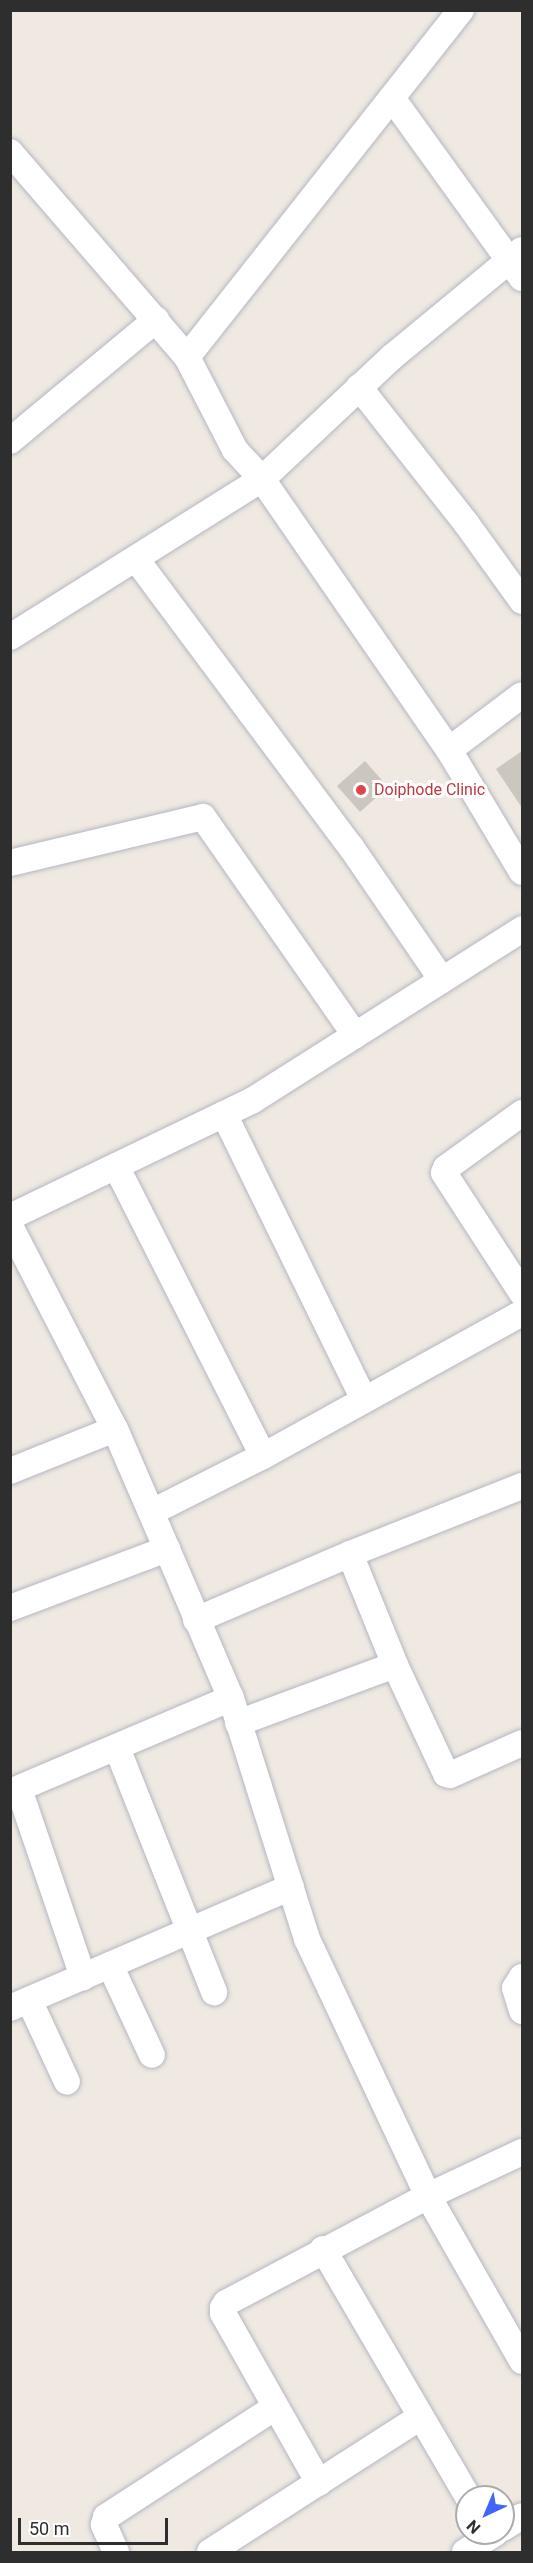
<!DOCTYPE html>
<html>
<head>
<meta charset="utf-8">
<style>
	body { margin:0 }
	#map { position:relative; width:533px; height:2563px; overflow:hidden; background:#efe9e1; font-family:Roboto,sans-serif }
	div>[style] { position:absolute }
	.building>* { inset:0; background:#cbc7bf }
	.roads { filter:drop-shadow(0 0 2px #b4b7c1) drop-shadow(0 0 2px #b4b7c1) }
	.minor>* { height:26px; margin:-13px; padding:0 13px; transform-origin:13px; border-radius:13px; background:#fff }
	.dots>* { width:16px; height:16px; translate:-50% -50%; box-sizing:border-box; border:3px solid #fff; border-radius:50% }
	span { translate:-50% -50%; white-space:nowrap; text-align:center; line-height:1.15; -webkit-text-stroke:6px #fff; paint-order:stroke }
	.health-label { font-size:16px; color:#be3a42 }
	.left { translate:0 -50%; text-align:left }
	.frame { position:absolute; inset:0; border:12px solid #2e2e2e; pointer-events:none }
	.north { position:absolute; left:455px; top:2485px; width:60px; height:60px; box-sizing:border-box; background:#fff; border:2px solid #ababab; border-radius:50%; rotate:224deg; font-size:16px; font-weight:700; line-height:24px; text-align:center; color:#2e2e2e }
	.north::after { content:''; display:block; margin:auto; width:21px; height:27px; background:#4264fb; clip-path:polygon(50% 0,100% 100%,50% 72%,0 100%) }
	.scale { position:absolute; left:18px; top:2518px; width:150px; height:27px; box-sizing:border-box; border:3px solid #2e2e2e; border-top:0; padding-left:8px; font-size:18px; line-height:21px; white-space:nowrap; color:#2e2e2e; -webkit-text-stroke:4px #fff; paint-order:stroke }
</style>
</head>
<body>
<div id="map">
	<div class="building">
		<div style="clip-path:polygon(522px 751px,522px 808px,496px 769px)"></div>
		<div style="clip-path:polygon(365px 761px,388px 787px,360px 812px,337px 786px)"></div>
	</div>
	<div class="roads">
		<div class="minor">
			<div style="left:392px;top:98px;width:222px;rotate:54.2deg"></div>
			<div style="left:10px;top:152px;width:271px;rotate:49.2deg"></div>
			<div style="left:187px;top:357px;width:105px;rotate:62.7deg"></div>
			<div style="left:235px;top:450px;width:40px;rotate:47deg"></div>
			<div style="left:262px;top:479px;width:329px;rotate:55.4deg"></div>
			<div style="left:449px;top:750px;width:142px;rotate:59.1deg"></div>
			<div style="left:187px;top:357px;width:442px;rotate:-51.7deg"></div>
			<div style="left:359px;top:387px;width:173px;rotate:51.8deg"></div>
			<div style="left:466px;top:523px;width:96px;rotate:54.3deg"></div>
			<div style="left:10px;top:441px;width:190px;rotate:-39.7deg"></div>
			<div style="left:136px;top:559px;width:359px;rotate:53.3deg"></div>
			<div style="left:351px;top:847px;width:161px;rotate:55.6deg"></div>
			<div style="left:10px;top:637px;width:297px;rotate:-32.1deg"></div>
			<div style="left:262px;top:479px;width:178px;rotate:-43.2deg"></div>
			<div style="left:392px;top:357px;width:168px;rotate:-39.5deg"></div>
			<div style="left:449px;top:750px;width:91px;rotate:-37deg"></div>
			<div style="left:10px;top:863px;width:198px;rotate:-13.4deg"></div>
			<div style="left:203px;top:817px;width:266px;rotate:55.1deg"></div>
			<div style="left:522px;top:1113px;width:94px;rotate:144.1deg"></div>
			<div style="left:446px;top:1168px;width:5px;rotate:112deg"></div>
			<div style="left:444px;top:1173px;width:143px;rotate:57deg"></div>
			<div style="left:224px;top:1114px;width:318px;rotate:63.9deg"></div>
			<div style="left:116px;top:1166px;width:325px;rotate:63.1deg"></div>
			<div style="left:10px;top:1217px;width:270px;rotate:-25.7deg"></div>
			<div style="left:253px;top:1100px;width:319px;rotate:-32.4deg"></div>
			<div style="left:10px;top:1226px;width:229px;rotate:62.7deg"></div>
			<div style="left:115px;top:1429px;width:131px;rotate:66.6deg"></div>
			<div style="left:10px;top:1471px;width:113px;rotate:-21.8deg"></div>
			<div style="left:152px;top:1512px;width:124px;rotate:-26.8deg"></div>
			<div style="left:263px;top:1456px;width:296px;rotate:-28.9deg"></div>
			<div style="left:350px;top:1554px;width:120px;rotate:67.9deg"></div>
			<div style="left:395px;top:1665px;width:120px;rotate:64.9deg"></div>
			<div style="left:446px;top:1774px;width:4px;rotate:14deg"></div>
			<div style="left:450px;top:1775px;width:79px;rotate:-24deg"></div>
			<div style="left:10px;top:1608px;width:168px;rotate:-20.6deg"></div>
			<div style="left:167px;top:1549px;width:162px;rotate:66.8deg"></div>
			<div style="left:231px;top:1698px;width:253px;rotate:72.5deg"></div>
			<div style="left:307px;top:1939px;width:284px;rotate:64.8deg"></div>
			<div style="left:428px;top:2196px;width:104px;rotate:-25.1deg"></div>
			<div style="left:196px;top:1620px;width:168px;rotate:-23.2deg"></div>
			<div style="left:350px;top:1554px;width:185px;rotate:-21.6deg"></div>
			<div style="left:238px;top:1723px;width:167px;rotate:-20.3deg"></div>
			<div style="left:117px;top:1748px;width:263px;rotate:68.3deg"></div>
			<div style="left:19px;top:1789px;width:199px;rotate:71.2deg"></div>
			<div style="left:10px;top:1792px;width:240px;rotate:-23deg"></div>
			<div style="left:110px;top:1965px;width:99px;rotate:65deg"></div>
			<div style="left:522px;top:1977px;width:13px;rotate:122deg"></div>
			<div style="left:515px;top:1988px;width:24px;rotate:73deg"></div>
			<div style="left:29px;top:2000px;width:90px;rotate:65.1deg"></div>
			<div style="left:10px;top:2008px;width:306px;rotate:-23.3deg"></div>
			<div style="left:323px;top:2249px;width:287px;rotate:59.7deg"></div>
			<div style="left:319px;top:2483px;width:195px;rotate:-119.5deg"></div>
			<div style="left:223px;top:2313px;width:5px;rotate:-90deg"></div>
			<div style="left:223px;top:2308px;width:6px;rotate:-59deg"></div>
			<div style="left:226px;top:2303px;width:229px;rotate:-27.9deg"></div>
			<div style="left:428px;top:2196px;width:190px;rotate:60.3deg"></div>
			<div style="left:503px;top:2528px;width:22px;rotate:-32deg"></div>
			<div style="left:116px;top:2552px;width:30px;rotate:-114deg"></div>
			<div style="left:104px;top:2525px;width:8px;rotate:-76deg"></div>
			<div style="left:106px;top:2517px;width:200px;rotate:-33deg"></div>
			<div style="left:210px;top:2552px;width:250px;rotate:-32.7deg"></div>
			<div style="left:465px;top:2552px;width:36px;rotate:-32deg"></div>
		</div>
	</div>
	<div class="dots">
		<div style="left:361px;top:790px;background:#e0444e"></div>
	</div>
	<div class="health-label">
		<span class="left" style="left:374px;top:790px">Doiphode Clinic</span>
	</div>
	<div class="frame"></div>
	<div class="north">N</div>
	<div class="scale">50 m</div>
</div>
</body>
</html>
